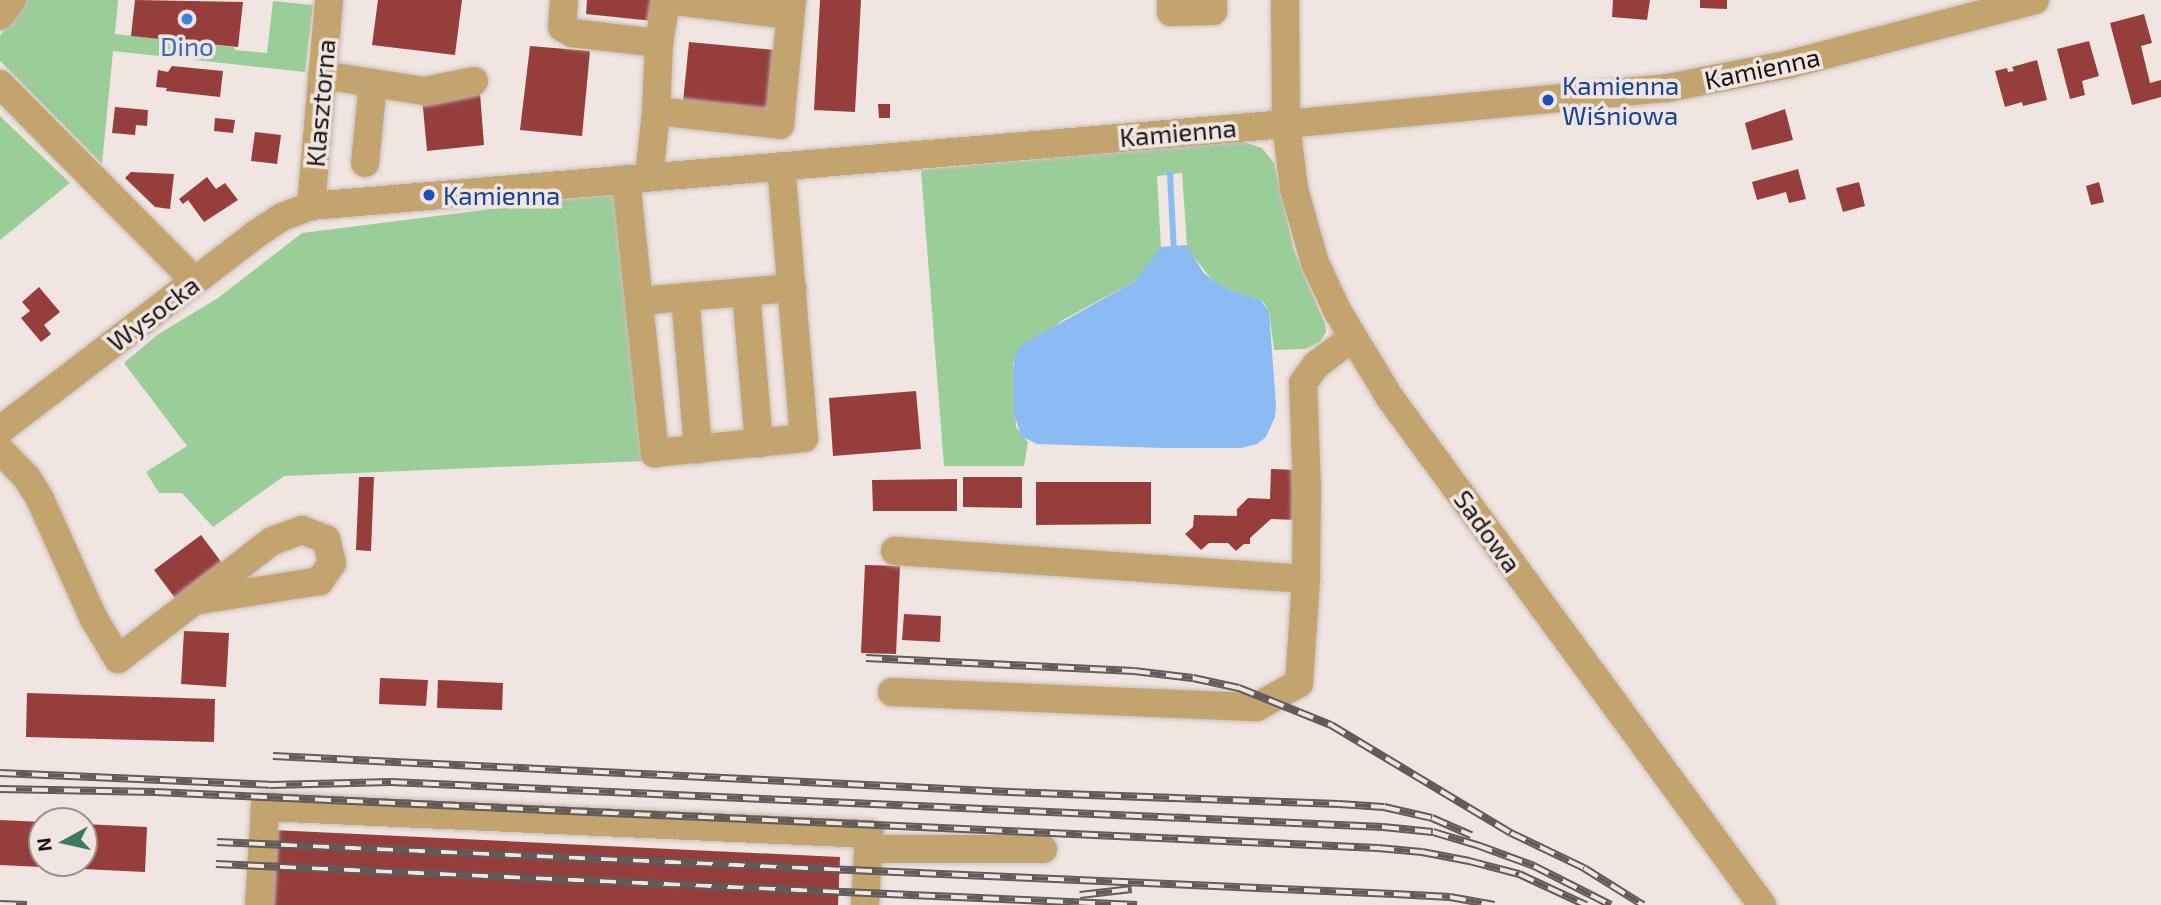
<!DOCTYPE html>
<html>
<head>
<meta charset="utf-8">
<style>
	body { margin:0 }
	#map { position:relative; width:2161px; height:905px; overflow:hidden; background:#f0e5e1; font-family:"Exo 2",sans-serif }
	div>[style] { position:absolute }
	.green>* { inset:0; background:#9bcd99 }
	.water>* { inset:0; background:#8abcf3 }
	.stream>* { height:6px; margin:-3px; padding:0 3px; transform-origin:3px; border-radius:3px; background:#8abcf3 }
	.building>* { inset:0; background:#953e3b }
	.roads { filter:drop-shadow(0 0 2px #c9bfbc) drop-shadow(0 0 2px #c9bfbc) }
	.minor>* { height:28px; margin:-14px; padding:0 14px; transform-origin:14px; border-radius:14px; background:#c4a46e }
	.rail>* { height:8px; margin-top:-4px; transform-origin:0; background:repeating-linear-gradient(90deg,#f0e5e1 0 16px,#615b59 0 32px); box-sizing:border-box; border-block:2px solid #615b59 }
	.dots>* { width:19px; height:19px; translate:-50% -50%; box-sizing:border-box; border:4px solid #f0e5e1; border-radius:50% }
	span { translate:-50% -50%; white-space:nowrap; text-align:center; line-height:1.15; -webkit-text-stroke:7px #f0e5e1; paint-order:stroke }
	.shop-label { font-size:26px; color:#366cbe }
	.street-label { font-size:26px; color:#171412 }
	.transit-label { font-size:26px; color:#164399 }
	.left { translate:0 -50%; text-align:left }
	.north { position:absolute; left:28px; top:807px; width:70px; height:70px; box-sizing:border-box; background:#f0e5e1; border:2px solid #99918e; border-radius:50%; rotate:262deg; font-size:19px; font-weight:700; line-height:28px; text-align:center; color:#171412 }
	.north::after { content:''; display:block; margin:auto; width:24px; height:32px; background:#3c7862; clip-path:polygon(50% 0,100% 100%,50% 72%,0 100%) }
</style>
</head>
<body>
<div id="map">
	<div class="green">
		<div style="clip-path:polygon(26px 0,118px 0,115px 34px,234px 47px,235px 50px,267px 53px,273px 1px,313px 5px,305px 72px,113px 51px,102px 164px,0 61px,0 36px)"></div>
		<div style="clip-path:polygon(0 116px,70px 183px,0 240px)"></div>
		<div style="clip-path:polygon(1241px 141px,1262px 148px,1274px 163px,1294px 251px,1325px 324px,1326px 332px,1320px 342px,1305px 349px,1274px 350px,1269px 311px,1265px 304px,1260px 299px,1235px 292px,1212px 280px,1191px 253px,1187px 245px,1182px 173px,1157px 176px,1161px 247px,1148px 268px,1135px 281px,1061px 321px,1013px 363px,1016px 427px,1028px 442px,1024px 466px,944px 466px,921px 170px)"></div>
		<div style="clip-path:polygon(620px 193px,645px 461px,284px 476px,213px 527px,182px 493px,159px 493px,146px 472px,187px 446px,124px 363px,157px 335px,218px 298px,302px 233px)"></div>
	</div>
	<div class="water">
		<div style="clip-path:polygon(1187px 245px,1203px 272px,1212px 280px,1235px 292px,1260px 299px,1269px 311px,1276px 405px,1275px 417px,1266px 437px,1257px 444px,1240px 448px,1163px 448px,1037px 444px,1021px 436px,1014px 413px,1013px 373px,1015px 354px,1023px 344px,1135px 281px,1161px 247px)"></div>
	</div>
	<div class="stream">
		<div style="left:1170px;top:174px;width:79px;rotate:87.1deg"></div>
	</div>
	<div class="building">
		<div style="clip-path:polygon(135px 0,243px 2px,238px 47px,131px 36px)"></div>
		<div style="clip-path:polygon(378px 0,462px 0,455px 55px,372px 45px)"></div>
		<div style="clip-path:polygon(587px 0,655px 0,653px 21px,586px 14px)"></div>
		<div style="clip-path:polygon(820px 0,861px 0,855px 112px,814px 110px)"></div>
		<div style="clip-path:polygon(1613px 0,1650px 0,1647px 20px,1612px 17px)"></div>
		<div style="clip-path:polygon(1700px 0,1727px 0,1727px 9px,1700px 8px)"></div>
		<div style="clip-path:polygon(2144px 14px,2152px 43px,2141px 46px,2150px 83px,2161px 80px,2161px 97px,2132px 105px,2110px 23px)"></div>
		<div style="clip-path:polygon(2089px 41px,2099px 76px,2082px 81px,2085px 95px,2070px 99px,2057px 49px)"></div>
		<div style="clip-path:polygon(689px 42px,774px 50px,768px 111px,683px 102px)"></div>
		<div style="clip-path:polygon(530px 46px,590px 51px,582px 136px,520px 130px)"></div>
		<div style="clip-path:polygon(2037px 60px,2047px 100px,2023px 106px,2022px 102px,2005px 107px,1995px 71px,2007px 68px,2008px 72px,2014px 71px,2012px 67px)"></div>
		<div style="clip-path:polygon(172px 66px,223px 71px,220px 97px,166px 91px,167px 88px,156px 87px,158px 70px,168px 72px)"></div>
		<div style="clip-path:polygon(480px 93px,484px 145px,427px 151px,422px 97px)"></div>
		<div style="clip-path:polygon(878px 104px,890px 104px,890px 118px,879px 118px)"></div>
		<div style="clip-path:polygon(115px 107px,148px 110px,147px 126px,136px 125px,135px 135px,112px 133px)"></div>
		<div style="clip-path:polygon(1785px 109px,1793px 140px,1752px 150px,1745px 123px)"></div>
		<div style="clip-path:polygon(215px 118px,235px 120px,233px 133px,214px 131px)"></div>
		<div style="clip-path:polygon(255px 132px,281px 135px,277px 164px,251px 161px)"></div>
		<div style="clip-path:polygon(1798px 169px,1806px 199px,1789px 203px,1786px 192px,1757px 200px,1752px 182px)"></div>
		<div style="clip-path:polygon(131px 172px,174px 174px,170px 209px,155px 207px,125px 178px)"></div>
		<div style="clip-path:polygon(207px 177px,216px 189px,225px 183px,238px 200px,204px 222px,188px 200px,183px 204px,179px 199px)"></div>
		<div style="clip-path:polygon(1859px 182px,1865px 206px,1843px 212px,1836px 188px)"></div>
		<div style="clip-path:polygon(2099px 182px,2104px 202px,2091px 205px,2086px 186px)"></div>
		<div style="clip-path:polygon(39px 287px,60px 312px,44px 325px,51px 334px,41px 342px,21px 318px,30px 311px,22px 302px)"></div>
		<div style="clip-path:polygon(916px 391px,921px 449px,833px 456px,829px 398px)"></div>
		<div style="clip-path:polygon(1271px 469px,1299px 470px,1297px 520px,1271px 519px,1250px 538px,1250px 544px,1244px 544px,1236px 551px,1228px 543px,1209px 543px,1201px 550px,1185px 534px,1193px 527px,1194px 515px,1237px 516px,1237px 509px,1248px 498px,1270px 499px)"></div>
		<div style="clip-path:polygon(359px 477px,374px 477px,371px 551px,356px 550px)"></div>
		<div style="clip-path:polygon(963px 477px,1022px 477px,1022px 508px,963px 507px)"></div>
		<div style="clip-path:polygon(957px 479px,957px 511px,873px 511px,872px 480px)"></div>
		<div style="clip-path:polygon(1036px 482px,1151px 482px,1151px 524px,1036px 525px)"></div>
		<div style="clip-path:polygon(201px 535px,222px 563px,175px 598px,154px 570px)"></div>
		<div style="clip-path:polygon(865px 565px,900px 566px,896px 654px,861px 653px)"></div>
		<div style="clip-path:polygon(904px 614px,941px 616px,940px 642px,902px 640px)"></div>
		<div style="clip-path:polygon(184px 631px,229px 633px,226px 687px,181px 684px)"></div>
		<div style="clip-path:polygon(380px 678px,428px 680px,426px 706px,379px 704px)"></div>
		<div style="clip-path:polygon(438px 680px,503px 683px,502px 710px,437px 708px)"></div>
		<div style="clip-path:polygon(27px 693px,215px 699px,214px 742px,26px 737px)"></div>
		<div style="clip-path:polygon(0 820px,42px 822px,42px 863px,84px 863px,84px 824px,147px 827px,145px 872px,0 865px)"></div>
		<div style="clip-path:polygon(273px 830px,840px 857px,838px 905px,270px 905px)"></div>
	</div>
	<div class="roads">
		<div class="minor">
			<div style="left:564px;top:0;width:27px;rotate:94deg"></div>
			<div style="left:562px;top:27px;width:12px;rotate:31deg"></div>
			<div style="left:572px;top:33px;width:88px;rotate:6.6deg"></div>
			<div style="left:659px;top:43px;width:44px;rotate:-80.8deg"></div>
			<div style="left:666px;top:0;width:125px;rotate:6.9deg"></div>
			<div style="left:1171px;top:0;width:12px;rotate:90deg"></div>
			<div style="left:1171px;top:12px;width:42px;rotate:-1.4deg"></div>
			<div style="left:1213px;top:11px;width:11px;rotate:-90deg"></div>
			<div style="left:1285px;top:0;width:124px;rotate:89.5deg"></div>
			<div style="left:1286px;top:124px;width:65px;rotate:83deg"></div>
			<div style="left:1294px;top:189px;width:77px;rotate:74.2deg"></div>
			<div style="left:1315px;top:263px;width:54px;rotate:64.9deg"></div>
			<div style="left:1338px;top:312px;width:100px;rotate:58.8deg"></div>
			<div style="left:1390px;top:398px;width:629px;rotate:53.73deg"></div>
			<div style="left:0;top:16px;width:20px;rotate:-53deg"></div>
			<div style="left:659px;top:43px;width:68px;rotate:92.5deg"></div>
			<div style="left:656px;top:111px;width:125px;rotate:6.4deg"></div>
			<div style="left:780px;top:125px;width:126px;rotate:-84.5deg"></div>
			<div style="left:322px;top:75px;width:103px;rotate:8.9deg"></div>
			<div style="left:424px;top:91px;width:51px;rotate:-11.3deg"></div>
			<div style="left:0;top:84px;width:277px;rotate:45.3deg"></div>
			<div style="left:365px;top:163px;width:80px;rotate:-84.3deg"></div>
			<div style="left:649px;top:177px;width:66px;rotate:-83.9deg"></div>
			<div style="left:626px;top:179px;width:276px;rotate:84deg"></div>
			<div style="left:655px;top:453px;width:150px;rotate:-5.7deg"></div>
			<div style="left:804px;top:438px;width:273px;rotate:-94.8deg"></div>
			<div style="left:311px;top:206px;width:207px;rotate:-85deg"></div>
			<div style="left:746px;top:292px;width:152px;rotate:85.1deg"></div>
			<div style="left:685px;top:297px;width:153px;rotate:85.1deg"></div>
			<div style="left:639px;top:301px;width:154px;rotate:-4.9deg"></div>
			<div style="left:0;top:430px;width:322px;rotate:-37.4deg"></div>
			<div style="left:256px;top:234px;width:31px;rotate:-33deg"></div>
			<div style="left:282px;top:217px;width:31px;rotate:-21deg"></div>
			<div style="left:311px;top:206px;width:978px;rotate:-4.81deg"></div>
			<div style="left:1286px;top:124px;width:383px;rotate:-5.4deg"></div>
			<div style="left:1667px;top:88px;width:125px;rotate:-11deg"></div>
			<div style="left:1790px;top:64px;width:253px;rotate:-14.6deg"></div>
			<div style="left:0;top:450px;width:39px;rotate:46deg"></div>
			<div style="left:27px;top:478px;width:25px;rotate:58deg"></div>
			<div style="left:40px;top:499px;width:132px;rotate:65.8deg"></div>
			<div style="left:94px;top:619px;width:47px;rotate:59deg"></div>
			<div style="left:118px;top:659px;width:96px;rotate:-37.3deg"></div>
			<div style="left:194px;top:601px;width:98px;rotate:-37.6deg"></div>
			<div style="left:272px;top:541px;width:32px;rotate:-20deg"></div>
			<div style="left:302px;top:530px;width:26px;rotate:21deg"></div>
			<div style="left:326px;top:539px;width:25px;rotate:76deg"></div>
			<div style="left:332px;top:563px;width:22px;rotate:124deg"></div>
			<div style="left:320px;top:581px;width:128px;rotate:171deg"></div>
			<div style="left:895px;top:551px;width:412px;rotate:3.9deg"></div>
			<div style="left:1306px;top:579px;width:89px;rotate:-89.4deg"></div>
			<div style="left:1307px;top:490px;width:107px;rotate:-92.1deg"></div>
			<div style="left:1303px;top:383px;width:22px;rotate:-54deg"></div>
			<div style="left:1316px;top:365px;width:45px;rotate:-36.9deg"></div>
			<div style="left:892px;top:692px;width:365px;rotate:2.4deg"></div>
			<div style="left:1257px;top:707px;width:48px;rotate:-29.7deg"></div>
			<div style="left:1299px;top:683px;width:104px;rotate:-86.1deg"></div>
			<div style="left:868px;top:849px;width:175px"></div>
			<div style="left:259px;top:905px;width:98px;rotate:-86.5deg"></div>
			<div style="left:265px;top:807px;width:605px;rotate:2.56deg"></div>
			<div style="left:869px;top:834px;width:71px;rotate:93.2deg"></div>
		</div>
	</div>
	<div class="rail">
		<div style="left:866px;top:658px;width:268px;rotate:2.8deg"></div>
		<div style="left:1134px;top:671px;width:59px;rotate:6.8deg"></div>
		<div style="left:1193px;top:678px;width:47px;rotate:12.3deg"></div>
		<div style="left:1239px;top:688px;width:99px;rotate:21.9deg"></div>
		<div style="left:1331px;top:725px;width:210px;rotate:31deg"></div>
		<div style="left:1511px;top:833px;width:81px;rotate:25.6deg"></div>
		<div style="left:1584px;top:868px;width:70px;rotate:32.1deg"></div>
		<div style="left:273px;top:756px;width:737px;rotate:2.8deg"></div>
		<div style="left:1009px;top:792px;width:330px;rotate:2.1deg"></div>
		<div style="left:1339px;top:804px;width:45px;rotate:3.8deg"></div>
		<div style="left:1384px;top:807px;width:49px;rotate:12.9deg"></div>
		<div style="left:1432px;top:818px;width:43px;rotate:23.6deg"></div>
		<div style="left:0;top:773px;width:270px;rotate:2.5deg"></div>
		<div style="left:270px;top:785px;width:121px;rotate:-1.4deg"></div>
		<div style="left:391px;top:782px;width:993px;rotate:2.6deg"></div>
		<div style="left:1383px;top:827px;width:50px;rotate:5.7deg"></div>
		<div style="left:1433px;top:832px;width:46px;rotate:16.5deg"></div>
		<div style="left:1477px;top:845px;width:61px;rotate:20.2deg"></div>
		<div style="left:1534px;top:866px;width:86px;rotate:26.9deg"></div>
		<div style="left:0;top:789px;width:155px;rotate:1.1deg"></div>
		<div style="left:155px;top:792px;width:1224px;rotate:2.62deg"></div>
		<div style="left:1378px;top:848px;width:44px;rotate:5.2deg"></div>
		<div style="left:1422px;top:852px;width:48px;rotate:10.8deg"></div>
		<div style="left:1469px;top:861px;width:52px;rotate:14.6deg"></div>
		<div style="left:1519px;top:874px;width:74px;rotate:24.8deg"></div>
		<div style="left:217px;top:842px;width:1178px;rotate:2.53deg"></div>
		<div style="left:1394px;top:894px;width:56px;rotate:3.1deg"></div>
		<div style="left:1450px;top:897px;width:45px;rotate:10.3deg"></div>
		<div style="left:216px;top:864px;width:922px;rotate:2.55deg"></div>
		<div style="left:1080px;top:895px;width:52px;rotate:-6.6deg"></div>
		<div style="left:0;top:904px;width:27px;rotate:2deg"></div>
	</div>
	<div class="dots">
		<div style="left:187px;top:19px;background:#3f7fe0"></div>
		<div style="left:1548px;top:100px;background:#1a4fb4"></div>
		<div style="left:429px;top:195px;background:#1a4fb4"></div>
	</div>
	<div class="shop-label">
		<span style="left:187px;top:46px">Dino</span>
	</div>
	<div class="street-label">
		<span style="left:1762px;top:68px;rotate:-12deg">Kamienna</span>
		<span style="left:320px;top:103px;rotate:-85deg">Klasztorna</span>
		<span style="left:1178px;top:132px;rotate:-5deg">Kamienna</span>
		<span style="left:153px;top:313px;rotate:-37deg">Wysocka</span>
		<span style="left:1488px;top:531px;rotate:54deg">Sadowa</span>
	</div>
	<div class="transit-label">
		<span class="left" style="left:1562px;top:100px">Kamienna<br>Wiśniowa</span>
		<span class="left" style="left:443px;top:195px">Kamienna</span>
	</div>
	<div class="north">N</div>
</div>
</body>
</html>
